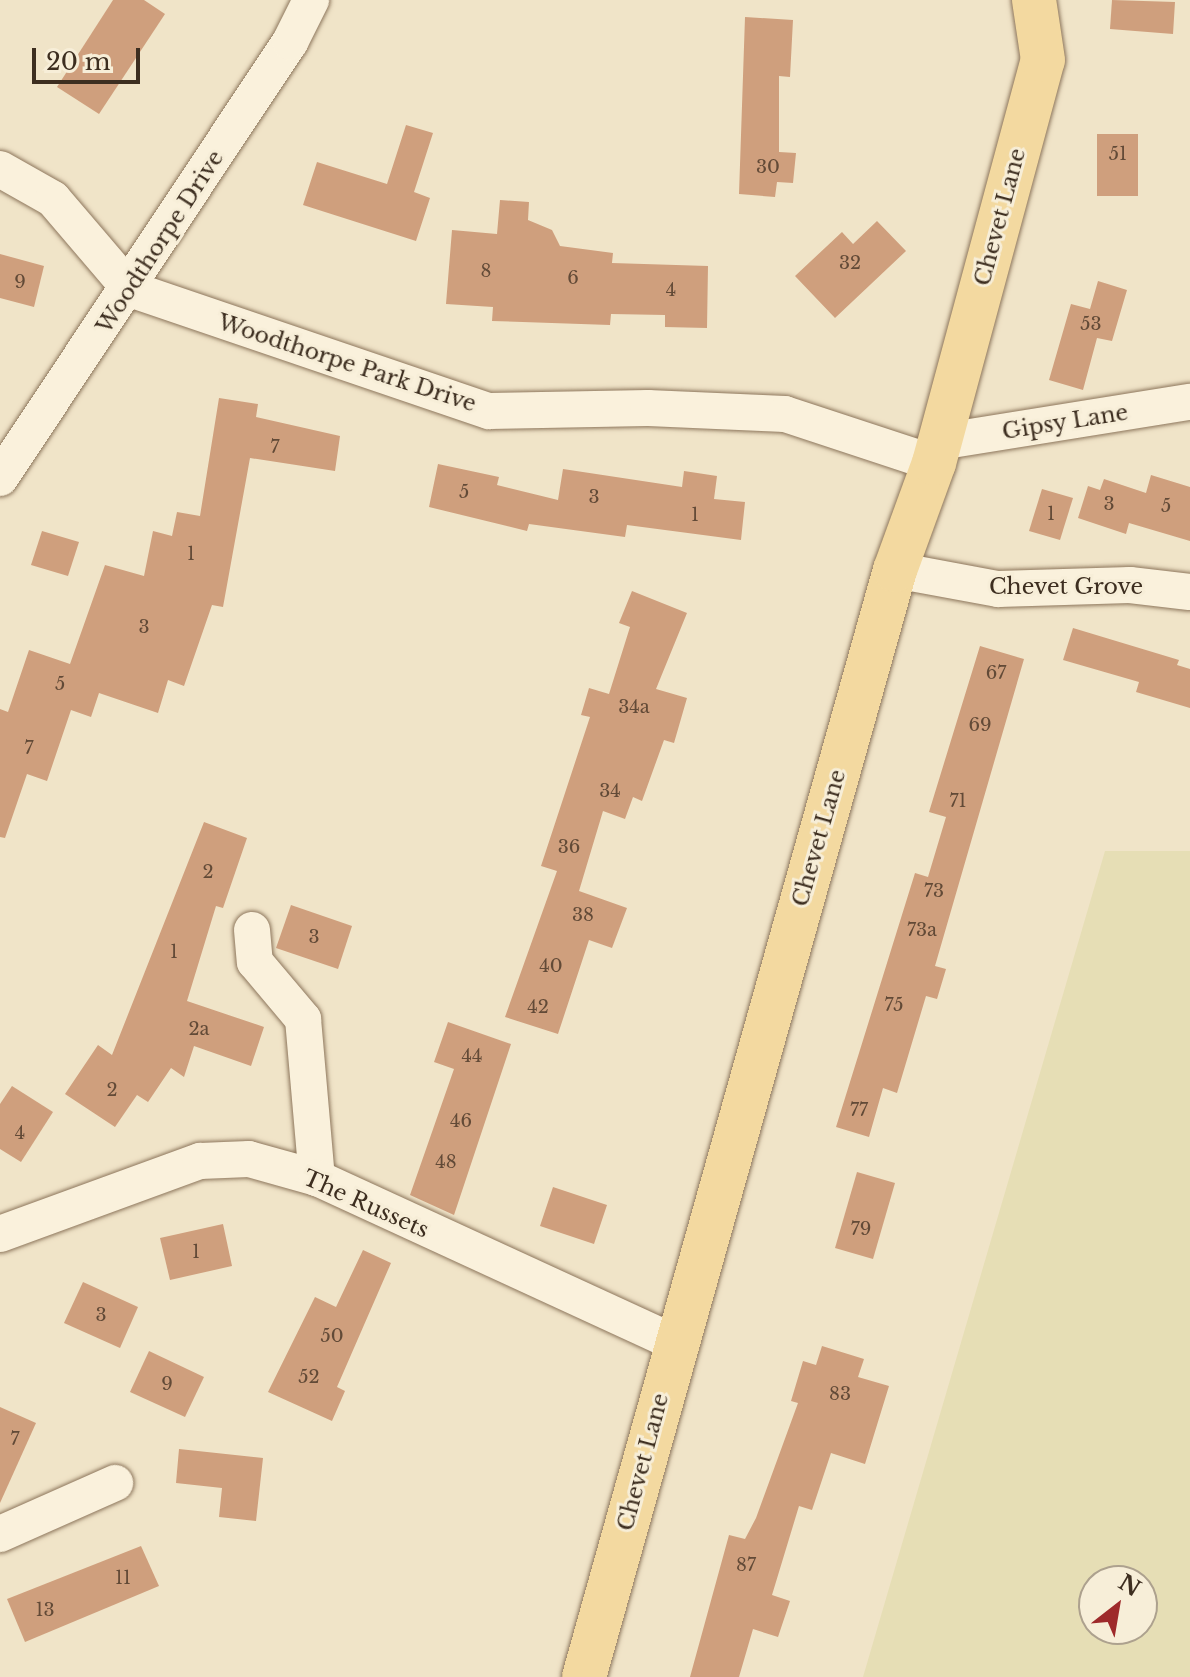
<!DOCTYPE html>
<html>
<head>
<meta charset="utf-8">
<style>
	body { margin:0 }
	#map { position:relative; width:1190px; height:1677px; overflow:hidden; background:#f0e4c8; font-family:"Libre Baskerville",serif }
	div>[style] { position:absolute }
	.farmland>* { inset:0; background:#e6deb5 }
	.building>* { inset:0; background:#cf9f7d }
	.roads { filter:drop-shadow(0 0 2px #8d765c) drop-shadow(0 0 2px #8d765c) }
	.minor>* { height:36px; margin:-18px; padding:0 18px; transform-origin:18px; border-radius:18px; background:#faf1dc }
	.major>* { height:44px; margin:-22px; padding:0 22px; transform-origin:22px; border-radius:22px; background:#f3d9a0 }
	span { translate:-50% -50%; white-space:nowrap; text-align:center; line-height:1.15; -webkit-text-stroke:6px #f7eed8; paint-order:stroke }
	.number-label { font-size:18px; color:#624a37 }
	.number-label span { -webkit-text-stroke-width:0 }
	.street-label { font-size:22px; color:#3d2e20 }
	.north { position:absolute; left:1078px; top:1565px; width:80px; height:80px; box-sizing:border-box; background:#f7eed8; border:2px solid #ada18e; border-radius:50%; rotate:31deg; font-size:22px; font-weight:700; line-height:32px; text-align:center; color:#3d2e20 }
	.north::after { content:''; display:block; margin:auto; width:28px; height:36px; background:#9e2a2b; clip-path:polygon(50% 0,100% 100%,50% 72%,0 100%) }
	.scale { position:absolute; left:32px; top:48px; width:108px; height:36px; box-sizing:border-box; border:4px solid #3d2e20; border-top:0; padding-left:10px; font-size:24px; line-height:28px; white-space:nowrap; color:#3d2e20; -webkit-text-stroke:6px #f7eed8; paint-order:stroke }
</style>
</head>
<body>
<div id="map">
	<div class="farmland">
		<div style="clip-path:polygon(evenodd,1105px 851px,1190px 851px,1190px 1677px,863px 1677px,1105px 851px,1094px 1581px,1142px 1581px,1142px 1629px,1094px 1629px,1094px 1581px)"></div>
	</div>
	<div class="building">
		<div style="clip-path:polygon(113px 0,144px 0,165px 14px,99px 114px,57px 87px)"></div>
		<div style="clip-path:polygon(1112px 0,1175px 2px,1173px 34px,1110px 29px)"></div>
		<div style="clip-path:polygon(745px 17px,793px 20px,790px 77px,779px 76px,779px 152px,796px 153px,793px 183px,777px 182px,775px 197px,739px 194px)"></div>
		<div style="clip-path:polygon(406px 125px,433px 133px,414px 192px,430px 198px,416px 241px,303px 205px,317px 162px,387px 184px)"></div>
		<div style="clip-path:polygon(1097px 134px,1138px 134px,1138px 196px,1097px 196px)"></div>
		<div style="clip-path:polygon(500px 200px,529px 202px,528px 220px,552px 230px,560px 246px,613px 253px,612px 263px,708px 266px,707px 328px,665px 327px,665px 315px,611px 314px,610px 325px,492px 321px,493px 307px,446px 304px,452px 230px,497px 234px)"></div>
		<div style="clip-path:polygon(877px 221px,906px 251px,835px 318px,795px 276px,842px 232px,853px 244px)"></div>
		<div style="clip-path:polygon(0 254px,44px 266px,34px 307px,0 298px)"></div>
		<div style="clip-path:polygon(1098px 281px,1127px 290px,1112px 341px,1097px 338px,1083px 390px,1049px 380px,1071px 304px,1090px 309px)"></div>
		<div style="clip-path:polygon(219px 398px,258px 404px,256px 417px,340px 436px,335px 471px,250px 458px,223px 607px,212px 605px,184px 686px,168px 680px,158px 713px,99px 693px,91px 717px,71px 710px,47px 781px,27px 774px,5px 838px,0 837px,0 709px,8px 712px,29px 650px,70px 664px,105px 565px,144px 576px,153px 531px,172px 536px,177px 512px,200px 516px)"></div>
		<div style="clip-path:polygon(438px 464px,499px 477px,497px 485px,558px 500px,563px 469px,682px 487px,684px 471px,717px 476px,714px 499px,745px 502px,741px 540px,627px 525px,625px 537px,529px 524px,527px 531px,429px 507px)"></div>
		<div style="clip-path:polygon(1151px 475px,1190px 487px,1190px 541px,1129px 523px,1126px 534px,1078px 518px,1088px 486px,1100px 490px,1104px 479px,1146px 493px)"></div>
		<div style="clip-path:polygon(1042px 489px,1073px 498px,1060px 540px,1029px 531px)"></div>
		<div style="clip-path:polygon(42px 531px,79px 542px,68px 576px,31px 565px)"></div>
		<div style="clip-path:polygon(632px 591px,687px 613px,656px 689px,687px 698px,674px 743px,664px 740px,642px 801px,633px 797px,625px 819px,603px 811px,579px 891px,627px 908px,612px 948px,589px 940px,558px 1034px,505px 1017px,557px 871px,541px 866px,590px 717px,581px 715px,589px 688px,609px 694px,630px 627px,619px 623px)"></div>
		<div style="clip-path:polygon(1073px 628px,1179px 660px,1177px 665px,1190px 669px,1190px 708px,1136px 692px,1139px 682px,1063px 660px)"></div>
		<div style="clip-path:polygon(980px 646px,1024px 659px,935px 966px,946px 969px,937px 999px,926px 996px,897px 1093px,883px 1088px,869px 1137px,836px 1127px,915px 873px,928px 877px,946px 817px,929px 812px)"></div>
		<div style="clip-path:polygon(204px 822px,247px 838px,223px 908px,216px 906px,187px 1001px,264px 1027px,251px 1066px,194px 1046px,184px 1077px,171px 1068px,148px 1102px,137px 1095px,115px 1127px,65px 1094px,98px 1045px,112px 1055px)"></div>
		<div style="clip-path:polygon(291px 905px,352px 926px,338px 969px,276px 948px)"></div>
		<div style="clip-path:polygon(448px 1022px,511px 1044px,454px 1215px,410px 1195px,454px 1069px,434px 1062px)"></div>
		<div style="clip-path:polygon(12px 1086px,53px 1112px,21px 1162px,0 1149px,0 1104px)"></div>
		<div style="clip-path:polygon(857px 1172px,895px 1183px,873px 1259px,835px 1248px)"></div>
		<div style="clip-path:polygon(553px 1187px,607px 1205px,594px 1244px,540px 1226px)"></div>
		<div style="clip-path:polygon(223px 1224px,232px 1266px,170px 1280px,160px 1238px)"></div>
		<div style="clip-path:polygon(363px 1250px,391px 1263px,337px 1387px,345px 1391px,332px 1421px,268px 1392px,315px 1297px,336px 1307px)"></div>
		<div style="clip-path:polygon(83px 1282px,138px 1307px,120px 1348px,64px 1323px)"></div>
		<div style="clip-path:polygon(822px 1346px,864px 1359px,858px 1377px,889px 1386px,865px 1464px,831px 1453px,812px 1510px,799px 1506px,772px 1595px,790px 1601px,778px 1637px,753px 1629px,739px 1677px,690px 1677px,729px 1535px,745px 1539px,756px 1518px,798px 1403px,791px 1401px,803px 1361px,816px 1365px)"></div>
		<div style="clip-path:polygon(149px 1351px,204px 1377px,185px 1417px,130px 1392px)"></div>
		<div style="clip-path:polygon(0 1407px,36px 1423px,0 1503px)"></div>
		<div style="clip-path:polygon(179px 1449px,263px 1458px,256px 1521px,219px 1517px,222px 1488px,176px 1483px)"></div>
		<div style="clip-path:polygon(141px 1546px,159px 1586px,25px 1642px,7px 1599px)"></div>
	</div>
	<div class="roads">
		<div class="minor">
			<div style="left:0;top:169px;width:61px;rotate:29.5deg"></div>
			<div style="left:53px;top:199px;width:118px;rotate:49.5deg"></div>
			<div style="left:130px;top:289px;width:379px;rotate:18.8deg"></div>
			<div style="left:489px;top:411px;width:159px;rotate:-1.1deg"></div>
			<div style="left:648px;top:408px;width:137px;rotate:2.5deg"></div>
			<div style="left:785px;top:414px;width:157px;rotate:18.2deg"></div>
			<div style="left:939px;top:442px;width:254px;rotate:-9.1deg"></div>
			<div style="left:0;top:478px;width:524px;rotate:-56.37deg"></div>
			<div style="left:290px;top:42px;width:47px;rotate:-63.4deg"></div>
			<div style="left:895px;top:570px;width:105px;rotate:10.5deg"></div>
			<div style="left:998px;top:589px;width:132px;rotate:-1.7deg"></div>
			<div style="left:1130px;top:585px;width:60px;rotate:6.7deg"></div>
			<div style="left:252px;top:930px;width:32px;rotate:85deg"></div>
			<div style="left:255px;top:962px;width:75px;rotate:49.9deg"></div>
			<div style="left:303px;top:1019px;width:160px;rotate:85deg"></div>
			<div style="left:0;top:1234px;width:213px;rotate:-20.1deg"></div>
			<div style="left:200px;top:1161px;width:49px;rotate:-2.3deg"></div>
			<div style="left:249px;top:1159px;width:71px;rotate:15.6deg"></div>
			<div style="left:317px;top:1178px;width:395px;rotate:24.7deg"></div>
			<div style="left:0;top:1534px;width:126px;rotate:-23.9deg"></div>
		</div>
		<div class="major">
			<div style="left:584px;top:1677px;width:1150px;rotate:-74.31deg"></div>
			<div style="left:895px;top:570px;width:114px;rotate:-70deg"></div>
			<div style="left:934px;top:463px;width:417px;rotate:-74.9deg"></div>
			<div style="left:1043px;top:60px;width:61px;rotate:-98.5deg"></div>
		</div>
	</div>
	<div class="number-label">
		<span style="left:1118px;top:154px">51</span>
		<span style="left:768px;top:167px">30</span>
		<span style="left:850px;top:263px">32</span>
		<span style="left:486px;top:271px">8</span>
		<span style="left:573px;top:278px">6</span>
		<span style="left:20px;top:282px">9</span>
		<span style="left:671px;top:290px">4</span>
		<span style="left:1091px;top:324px">53</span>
		<span style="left:275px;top:447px">7</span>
		<span style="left:464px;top:492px">5</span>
		<span style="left:594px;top:497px">3</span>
		<span style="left:1109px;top:504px">3</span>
		<span style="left:1166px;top:506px">5</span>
		<span style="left:1051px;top:514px">1</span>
		<span style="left:695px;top:515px">1</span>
		<span style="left:191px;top:554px">1</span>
		<span style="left:144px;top:627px">3</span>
		<span style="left:996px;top:673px">67</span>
		<span style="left:60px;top:684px">5</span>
		<span style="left:634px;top:707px">34a</span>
		<span style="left:980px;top:725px">69</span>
		<span style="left:29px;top:748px">7</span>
		<span style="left:610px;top:791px">34</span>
		<span style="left:958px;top:801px">71</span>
		<span style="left:569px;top:847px">36</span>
		<span style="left:208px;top:872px">2</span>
		<span style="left:934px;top:891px">73</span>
		<span style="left:583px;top:915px">38</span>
		<span style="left:922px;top:930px">73a</span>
		<span style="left:314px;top:937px">3</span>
		<span style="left:174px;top:952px">1</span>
		<span style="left:551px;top:966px">40</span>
		<span style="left:894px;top:1005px">75</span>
		<span style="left:538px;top:1007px">42</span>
		<span style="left:199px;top:1029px">2a</span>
		<span style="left:472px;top:1056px">44</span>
		<span style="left:112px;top:1090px">2</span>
		<span style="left:859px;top:1110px">77</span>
		<span style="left:461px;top:1121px">46</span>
		<span style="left:20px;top:1133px">4</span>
		<span style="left:446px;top:1162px">48</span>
		<span style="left:861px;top:1229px">79</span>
		<span style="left:196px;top:1252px">1</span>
		<span style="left:101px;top:1315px">3</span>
		<span style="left:332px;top:1336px">50</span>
		<span style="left:309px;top:1377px">52</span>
		<span style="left:167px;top:1384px">9</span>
		<span style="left:840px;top:1394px">83</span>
		<span style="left:15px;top:1439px">7</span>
		<span style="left:746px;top:1565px">87</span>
		<span style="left:123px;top:1578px">11</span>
		<span style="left:45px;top:1610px">13</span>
	</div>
	<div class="street-label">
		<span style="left:1000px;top:217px;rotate:-75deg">Chevet Lane</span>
		<span style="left:160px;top:242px;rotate:-57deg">Woodthorpe Drive</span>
		<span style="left:347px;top:363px;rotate:18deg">Woodthorpe Park Drive</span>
		<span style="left:1065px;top:422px;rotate:-9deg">Gipsy Lane</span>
		<span style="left:1066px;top:587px">Chevet Grove</span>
		<span style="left:819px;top:838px;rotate:-74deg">Chevet Lane</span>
		<span style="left:366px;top:1204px;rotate:24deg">The Russets</span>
		<span style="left:643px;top:1462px;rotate:-75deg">Chevet Lane</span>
	</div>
	<div class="north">N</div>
	<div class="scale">20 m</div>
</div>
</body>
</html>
